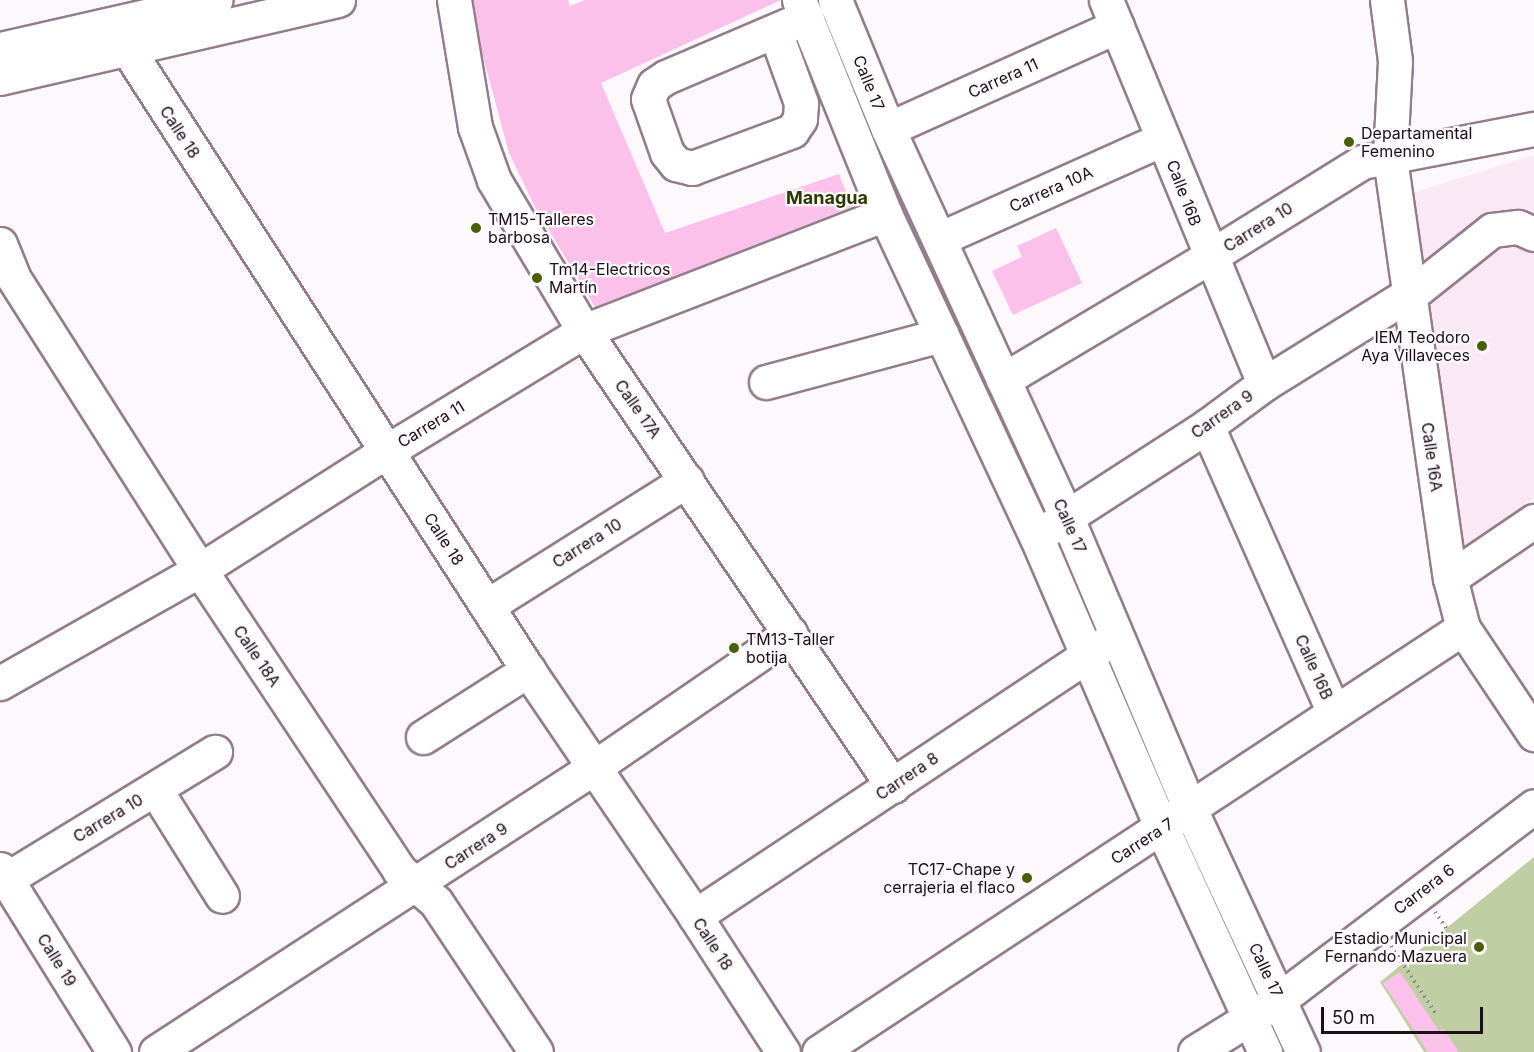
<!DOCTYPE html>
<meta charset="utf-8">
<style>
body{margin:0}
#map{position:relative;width:1534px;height:1052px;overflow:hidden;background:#fdf8fc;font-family:Inter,sans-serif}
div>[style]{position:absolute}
.built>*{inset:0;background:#fbe8f5}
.green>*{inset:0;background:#bfcea3}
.building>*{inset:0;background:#fbc1ea}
.path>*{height:4px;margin-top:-2px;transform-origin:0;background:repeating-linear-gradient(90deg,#8b858a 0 1.5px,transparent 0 6px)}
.roads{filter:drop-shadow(2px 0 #937d8c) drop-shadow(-2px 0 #937d8c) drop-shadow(0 2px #937d8c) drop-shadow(0 -2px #937d8c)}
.minor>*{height:33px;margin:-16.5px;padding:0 16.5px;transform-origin:16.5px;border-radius:16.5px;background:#fff}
.major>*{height:33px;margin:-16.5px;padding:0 16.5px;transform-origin:16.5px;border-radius:16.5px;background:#fff}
.dots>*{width:16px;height:16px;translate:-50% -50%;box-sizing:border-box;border:3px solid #fdf8fc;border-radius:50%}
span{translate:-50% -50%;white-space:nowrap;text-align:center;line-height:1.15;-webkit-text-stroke:4.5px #fdf8fc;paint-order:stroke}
.street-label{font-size:16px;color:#191117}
.poi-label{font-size:16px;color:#191117}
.left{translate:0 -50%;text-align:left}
.right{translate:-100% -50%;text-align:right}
.neighbourhood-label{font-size:18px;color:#2c3a00;font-weight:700}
.scale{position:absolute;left:1321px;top:1007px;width:162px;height:27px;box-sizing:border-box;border:3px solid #191117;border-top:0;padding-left:8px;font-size:18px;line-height:21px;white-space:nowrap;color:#191117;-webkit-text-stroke:4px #fdf8fc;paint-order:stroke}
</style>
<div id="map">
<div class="built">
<i style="clip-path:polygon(1534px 155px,1534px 499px,1457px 551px,1409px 194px)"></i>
</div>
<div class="green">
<i style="clip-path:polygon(1534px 857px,1534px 1052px,1424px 1052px,1380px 982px)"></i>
</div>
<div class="building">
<i style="clip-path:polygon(473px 0,568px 0,570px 6px,585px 0,781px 0,601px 83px,665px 233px,839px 174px,852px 207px,595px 307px,535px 207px,509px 153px,482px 53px)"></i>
<i style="clip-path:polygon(1056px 228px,1082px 283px,1013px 315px,992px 271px,1022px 257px,1017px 246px)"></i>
<i style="clip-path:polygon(1400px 972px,1439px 1031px,1443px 1028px,1459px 1052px,1428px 1052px,1383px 983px)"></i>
</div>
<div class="path">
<i style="left:1435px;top:912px;width:21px;rotate:55deg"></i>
<i style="left:1391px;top:946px;width:82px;rotate:56.5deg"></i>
</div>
<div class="roads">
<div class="minor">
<i style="left:454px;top:0;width:129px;rotate:80.6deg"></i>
<i style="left:475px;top:127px;width:56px;rotate:70.3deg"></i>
<i style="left:494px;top:180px;width:176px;rotate:59.2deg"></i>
<i style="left:584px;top:331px;width:550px;rotate:55.82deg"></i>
<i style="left:799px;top:0;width:231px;rotate:68.1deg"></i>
<i style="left:885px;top:214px;width:356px;rotate:64.9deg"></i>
<i style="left:1036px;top:536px;width:318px;rotate:66.7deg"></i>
<i style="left:1162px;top:828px;width:247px;rotate:65.3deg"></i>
<i style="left:835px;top:0;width:139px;rotate:67.7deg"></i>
<i style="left:888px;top:129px;width:428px;rotate:65.3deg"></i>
<i style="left:1067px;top:518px;width:316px;rotate:67.1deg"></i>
<i style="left:1190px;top:809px;width:268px;rotate:65.1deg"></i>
<i style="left:1106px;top:0;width:415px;rotate:67.6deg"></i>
<i style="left:1387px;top:0;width:62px;rotate:82.5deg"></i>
<i style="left:1395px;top:61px;width:97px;rotate:93deg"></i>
<i style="left:1390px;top:158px;width:424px;rotate:81.9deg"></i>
<i style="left:1450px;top:578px;width:52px;rotate:75.4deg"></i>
<i style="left:1463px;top:628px;width:128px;rotate:56.2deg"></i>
<i style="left:112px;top:25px;width:768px;rotate:57.18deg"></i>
<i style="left:528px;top:670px;width:297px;rotate:55.8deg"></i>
<i style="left:695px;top:916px;width:162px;rotate:57.1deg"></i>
<i style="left:775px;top:31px;width:77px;rotate:70.1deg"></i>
<i style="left:801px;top:103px;width:16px;rotate:94deg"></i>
<i style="left:800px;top:119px;width:14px;rotate:124deg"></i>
<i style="left:792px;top:131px;width:107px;rotate:159.7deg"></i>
<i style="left:692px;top:168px;width:16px;rotate:-166deg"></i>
<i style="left:676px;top:164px;width:14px;rotate:-129deg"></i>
<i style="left:667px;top:153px;width:57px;rotate:-109.4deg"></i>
<i style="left:648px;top:99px;width:15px;rotate:-67deg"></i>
<i style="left:654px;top:85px;width:14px;rotate:-34deg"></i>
<i style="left:666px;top:77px;width:153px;rotate:-23.1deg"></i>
<i style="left:888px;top:129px;width:251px;rotate:-24.2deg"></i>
<i style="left:939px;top:239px;width:245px;rotate:-24.1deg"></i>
<i style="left:0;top:244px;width:35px;rotate:68deg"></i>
<i style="left:13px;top:277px;width:348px;rotate:57.5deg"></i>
<i style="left:200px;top:570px;width:360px;rotate:56.4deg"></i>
<i style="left:399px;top:870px;width:49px;rotate:40.9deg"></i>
<i style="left:436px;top:902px;width:180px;rotate:56.3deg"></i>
<i style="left:1003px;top:380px;width:240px;rotate:-30.8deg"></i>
<i style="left:1209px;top:257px;width:180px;rotate:-31.8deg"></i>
<i style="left:1362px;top:162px;width:175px;rotate:-10.9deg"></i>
<i style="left:766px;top:382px;width:182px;rotate:-15deg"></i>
<i style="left:1207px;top:426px;width:313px;rotate:66.1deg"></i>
<i style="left:1048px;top:529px;width:189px;rotate:-32.9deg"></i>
<i style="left:1207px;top:426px;width:71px;rotate:-36.4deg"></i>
<i style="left:1264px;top:384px;width:182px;rotate:-31.8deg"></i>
<i style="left:1419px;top:288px;width:93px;rotate:-38.5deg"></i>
<i style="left:1492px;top:230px;width:26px;rotate:-7deg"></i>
<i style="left:1518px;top:227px;width:17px;rotate:24deg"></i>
<i style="left:1450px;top:578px;width:102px;rotate:-34.2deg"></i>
<i style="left:487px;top:606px;width:236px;rotate:-32.2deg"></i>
<i style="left:0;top:683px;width:230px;rotate:-29.5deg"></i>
<i style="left:200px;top:570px;width:222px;rotate:-32.5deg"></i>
<i style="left:387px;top:451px;width:231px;rotate:-31.3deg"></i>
<i style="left:584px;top:331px;width:323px;rotate:-21.2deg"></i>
<i style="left:423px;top:737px;width:125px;rotate:-32.5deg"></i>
<i style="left:155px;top:789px;width:126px;rotate:57.9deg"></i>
<i style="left:0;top:869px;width:216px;rotate:58.1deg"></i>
<i style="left:0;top:883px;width:252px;rotate:-31.4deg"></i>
<i style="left:695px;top:916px;width:491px;rotate:-33.6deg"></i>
<i style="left:156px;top:1052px;width:521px;rotate:-33.02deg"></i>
<i style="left:593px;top:768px;width:239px;rotate:-34.4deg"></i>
<i style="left:819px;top:1052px;width:771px;rotate:-33.36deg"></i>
<i style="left:1195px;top:1052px;width:100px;rotate:-31.9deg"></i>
<i style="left:1280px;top:999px;width:319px;rotate:-37.2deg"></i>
</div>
<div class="major">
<i style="left:0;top:49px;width:221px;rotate:-12.8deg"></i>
<i style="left:0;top:78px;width:347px;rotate:-13deg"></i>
</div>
</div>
<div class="dots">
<i style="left:1349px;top:142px;background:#4a5e06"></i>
<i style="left:476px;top:228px;background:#4a5e06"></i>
<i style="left:537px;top:278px;background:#4a5e06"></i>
<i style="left:1482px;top:346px;background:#4a5e06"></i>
<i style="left:734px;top:648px;background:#4a5e06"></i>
<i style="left:1027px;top:878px;background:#4a5e06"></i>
<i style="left:1479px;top:947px;background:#4a5e06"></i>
</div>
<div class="street-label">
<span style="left:1003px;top:78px;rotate:-24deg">Carrera 11</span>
<span style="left:869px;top:83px;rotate:68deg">Calle 17</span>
<span style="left:180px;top:132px;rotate:57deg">Calle 18</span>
<span style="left:1051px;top:189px;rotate:-24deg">Carrera 10A</span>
<span style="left:1184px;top:193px;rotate:69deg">Calle 16B</span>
<span style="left:1258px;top:227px;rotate:-32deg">Carrera 10</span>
<span style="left:638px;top:409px;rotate:55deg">Calle 17A</span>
<span style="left:1222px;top:414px;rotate:-35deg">Carrera 9</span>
<span style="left:431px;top:424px;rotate:-31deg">Carrera 11</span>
<span style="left:1432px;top:457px;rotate:82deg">Calle 16A</span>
<span style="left:1070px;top:526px;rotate:66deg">Calle 17</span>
<span style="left:444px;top:539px;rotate:57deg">Calle 18</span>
<span style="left:587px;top:543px;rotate:-32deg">Carrera 10</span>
<span style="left:257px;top:656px;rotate:56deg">Calle 18A</span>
<span style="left:1314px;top:667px;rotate:66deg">Calle 16B</span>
<span style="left:907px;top:776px;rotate:-34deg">Carrera 8</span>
<span style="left:108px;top:818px;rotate:-31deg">Carrera 10</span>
<span style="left:1142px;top:841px;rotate:-33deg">Carrera 7</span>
<span style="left:476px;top:846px;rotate:-33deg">Carrera 9</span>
<span style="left:1424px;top:889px;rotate:-37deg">Carrera 6</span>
<span style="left:713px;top:944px;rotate:57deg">Calle 18</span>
<span style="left:57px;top:960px;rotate:58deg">Calle 19</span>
<span style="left:1266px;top:970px;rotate:65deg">Calle 17</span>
</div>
<div class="poi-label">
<span class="left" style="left:1361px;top:142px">Departamental<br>Femenino</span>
<span class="left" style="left:488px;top:228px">TM15-Talleres<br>barbosa</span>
<span class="left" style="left:549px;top:278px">Tm14-Electricos<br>Martín</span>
<span class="right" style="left:1470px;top:346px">IEM Teodoro<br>Aya Villaveces</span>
<span class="left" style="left:746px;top:648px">TM13-Taller<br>botija</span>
<span class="right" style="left:1015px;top:878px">TC17-Chape y<br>cerrajeria el flaco</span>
<span class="right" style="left:1467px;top:947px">Estadio Municipal<br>Fernando Mazuera</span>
</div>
<div class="neighbourhood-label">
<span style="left:827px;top:198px">Managua</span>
</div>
<div class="scale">50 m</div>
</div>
